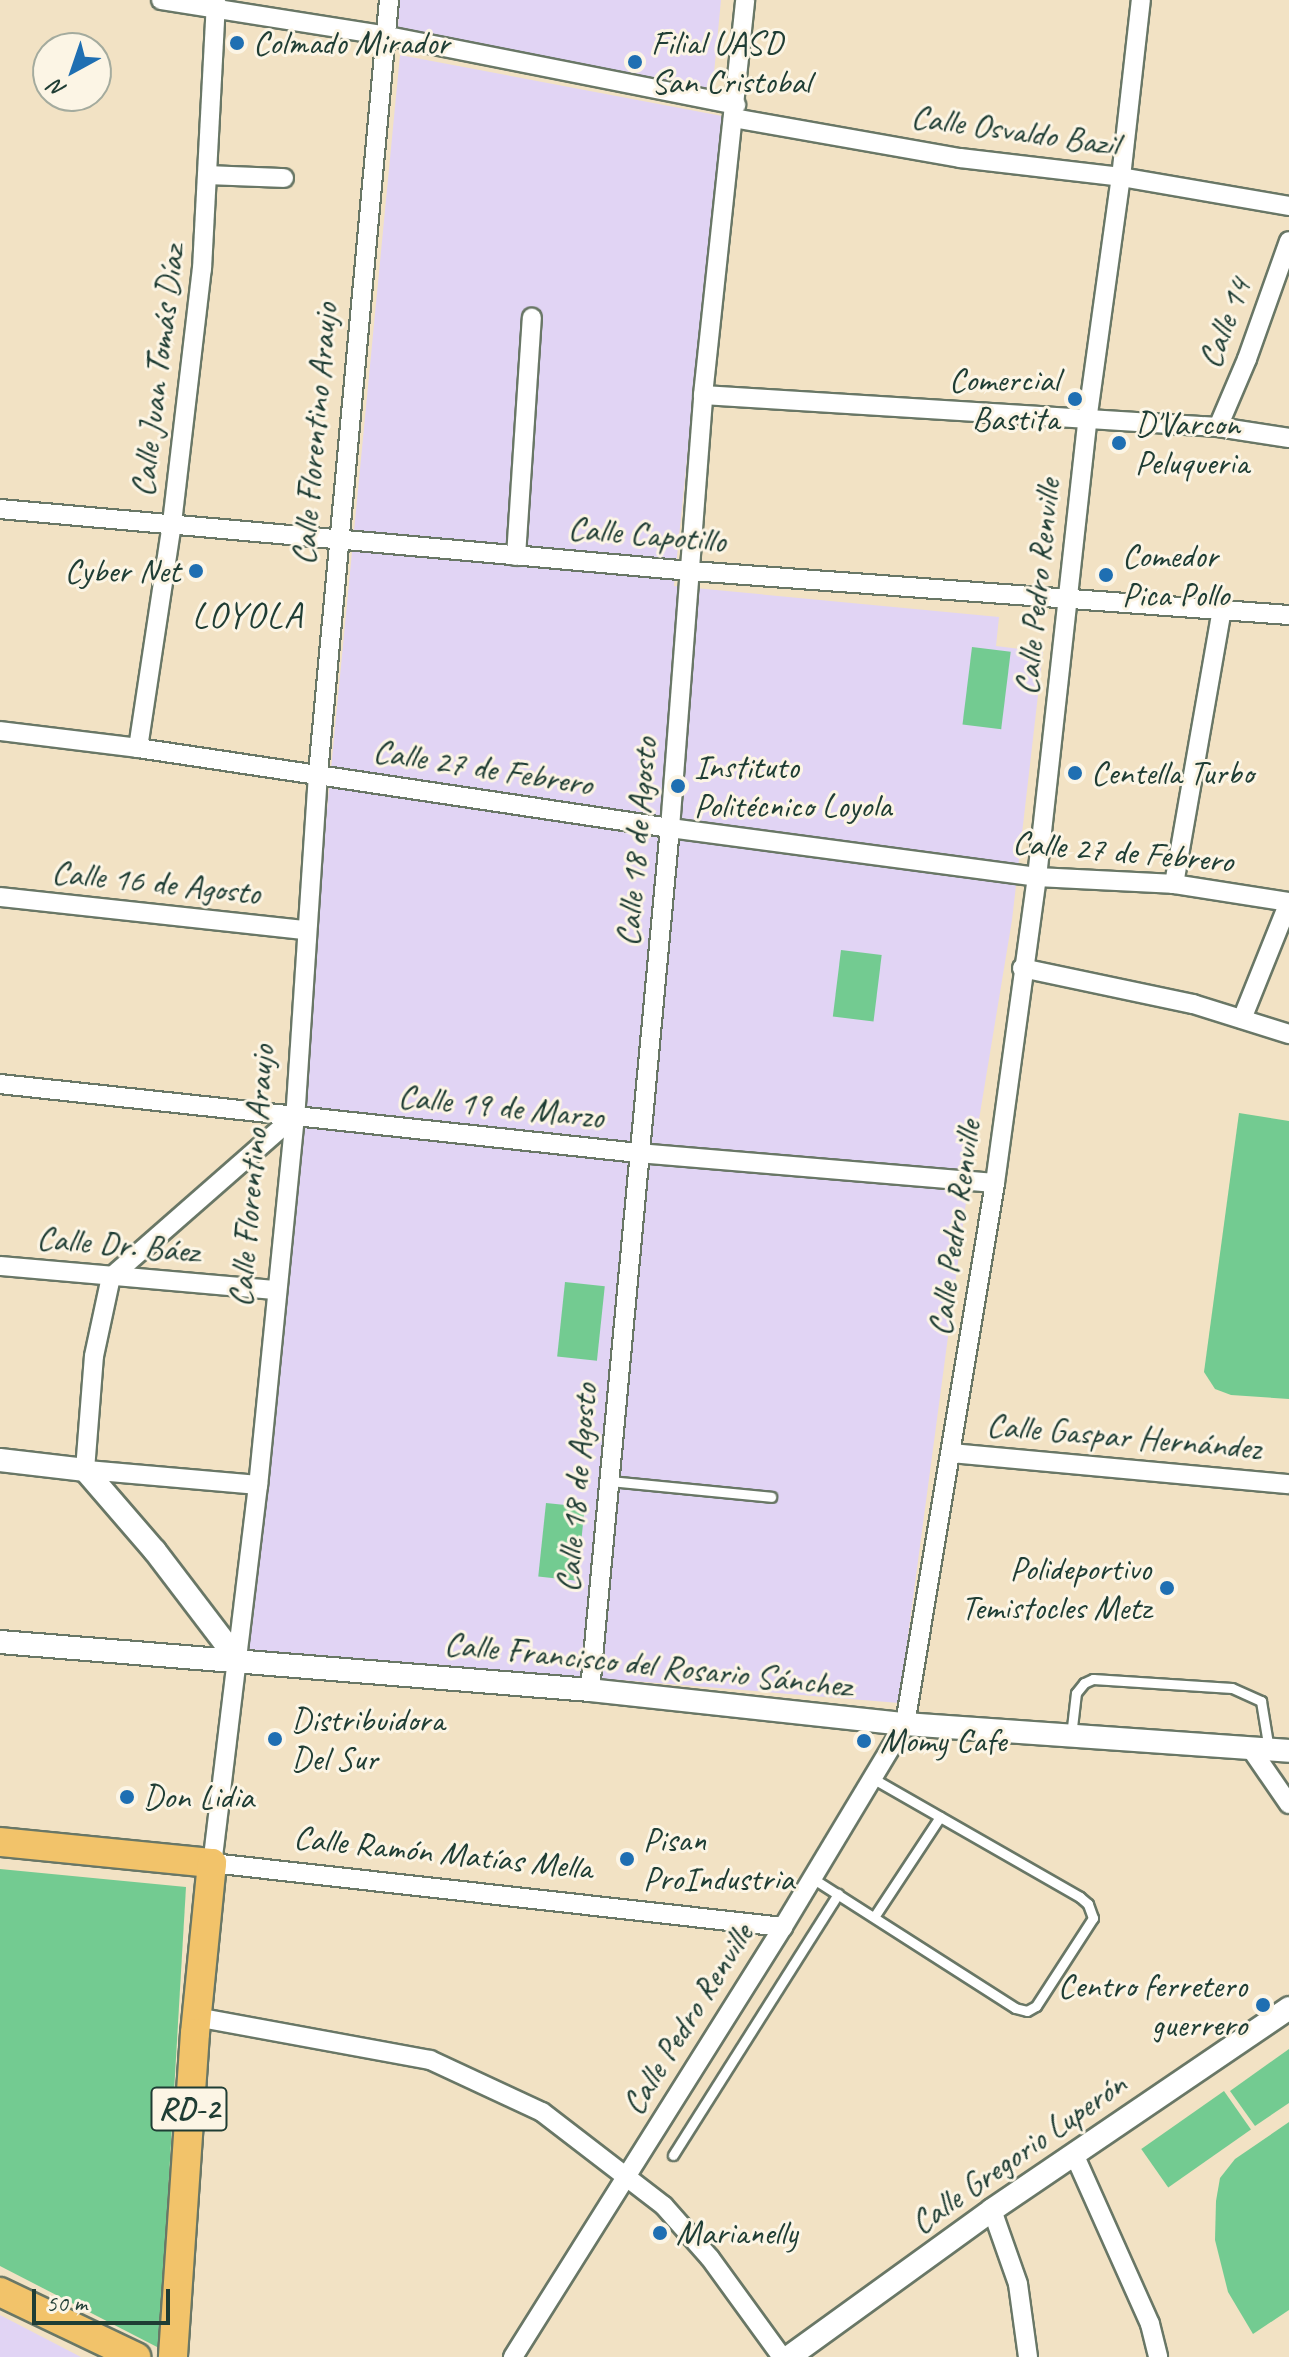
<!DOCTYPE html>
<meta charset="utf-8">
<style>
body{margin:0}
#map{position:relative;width:1289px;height:2357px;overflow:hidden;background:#f2e2c4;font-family:Caveat,sans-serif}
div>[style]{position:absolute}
.built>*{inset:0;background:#e1d4f4}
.green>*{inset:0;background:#73cb91;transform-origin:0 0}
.roads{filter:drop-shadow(2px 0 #697766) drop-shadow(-2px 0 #697766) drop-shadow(0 2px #697766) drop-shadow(0 -2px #697766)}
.service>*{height:9px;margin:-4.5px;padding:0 4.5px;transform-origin:4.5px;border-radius:4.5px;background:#fff}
.minor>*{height:18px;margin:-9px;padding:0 9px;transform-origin:9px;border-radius:9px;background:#fff}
.tertiary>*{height:22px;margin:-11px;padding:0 11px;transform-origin:11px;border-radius:11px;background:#fff}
.primary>*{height:28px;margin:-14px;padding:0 14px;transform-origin:14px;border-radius:14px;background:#f2c36a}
.dots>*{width:22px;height:22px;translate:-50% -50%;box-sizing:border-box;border:4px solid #fcf5e5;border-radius:50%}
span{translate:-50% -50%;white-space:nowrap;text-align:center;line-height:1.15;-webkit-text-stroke:6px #fcf5e5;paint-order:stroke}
.shield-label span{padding:2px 6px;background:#fcf5e5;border:2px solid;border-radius:6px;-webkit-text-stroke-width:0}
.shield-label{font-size:32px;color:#1f3d34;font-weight:700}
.poi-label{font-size:34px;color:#1f3d34}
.left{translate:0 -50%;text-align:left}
.right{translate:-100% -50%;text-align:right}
.street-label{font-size:34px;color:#1f3d34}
.neighbourhood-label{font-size:36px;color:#1f3d34;letter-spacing:2px}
.north{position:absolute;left:32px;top:32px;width:80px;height:80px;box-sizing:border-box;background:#fcf5e5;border:2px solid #a4ab9e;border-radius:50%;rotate:220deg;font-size:22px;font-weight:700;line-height:32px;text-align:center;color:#1f3d34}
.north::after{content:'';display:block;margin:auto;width:28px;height:36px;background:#1f6fb2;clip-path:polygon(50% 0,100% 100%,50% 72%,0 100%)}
.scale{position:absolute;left:32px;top:2289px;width:138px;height:36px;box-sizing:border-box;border:4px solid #1f3d34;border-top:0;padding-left:10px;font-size:24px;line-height:28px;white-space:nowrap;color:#1f3d34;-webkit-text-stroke:6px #fcf5e5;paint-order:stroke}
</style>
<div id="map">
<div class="built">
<i style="clip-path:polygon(399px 0,721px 0,712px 94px,398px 30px)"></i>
<i style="clip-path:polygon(400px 55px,722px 116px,674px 586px,999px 617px,996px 646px,1043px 652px,1012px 920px,969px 1180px,899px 1703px,246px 1649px)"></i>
<i style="clip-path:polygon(0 2315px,81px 2357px,0 2357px)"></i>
</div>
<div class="green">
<i style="left:972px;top:647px;width:39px;height:78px;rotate:7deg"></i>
<i style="left:841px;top:950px;width:41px;height:67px;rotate:7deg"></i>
<i style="clip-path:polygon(1239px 1113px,1289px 1121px,1289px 1399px,1231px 1395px,1215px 1389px,1204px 1372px)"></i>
<i style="left:565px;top:1282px;width:40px;height:75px;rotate:6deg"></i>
<i style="left:546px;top:1503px;width:39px;height:74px;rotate:6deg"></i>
<i style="clip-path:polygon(0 1869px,186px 1887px,159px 2348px,0 2266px)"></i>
<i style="clip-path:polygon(1289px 2049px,1289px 2103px,1255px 2126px,1230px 2091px)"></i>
<i style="left:1224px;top:2091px;width:47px;height:101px;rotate:55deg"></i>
<i style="clip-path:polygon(1289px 2122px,1289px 2310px,1253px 2334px,1228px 2292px,1215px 2240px,1216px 2201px,1220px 2178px,1235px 2159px)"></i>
</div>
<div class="roads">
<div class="service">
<i style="left:609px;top:1481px;width:163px;rotate:5.6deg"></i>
<i style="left:1071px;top:1736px;width:43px;rotate:-83.4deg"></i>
<i style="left:1076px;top:1693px;width:13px;rotate:-51deg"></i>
<i style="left:1084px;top:1683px;width:10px;rotate:-24deg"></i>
<i style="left:1093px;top:1679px;width:139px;rotate:3.7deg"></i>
<i style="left:1232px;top:1688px;width:32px;rotate:24deg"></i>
<i style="left:1261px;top:1701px;width:50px;rotate:80.7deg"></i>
<i style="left:812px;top:1878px;width:241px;rotate:32.6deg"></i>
<i style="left:1015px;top:2008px;width:12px;rotate:14deg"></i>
<i style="left:1027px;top:2011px;width:10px;rotate:-29deg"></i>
<i style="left:1036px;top:2006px;width:105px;rotate:-57.1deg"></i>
<i style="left:1093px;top:1918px;width:15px;rotate:-110deg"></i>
<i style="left:1088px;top:1904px;width:11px;rotate:-139deg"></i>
<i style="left:1080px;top:1897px;width:240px;rotate:-150.2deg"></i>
<i style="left:874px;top:1917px;width:120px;rotate:-56.6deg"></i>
<i style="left:673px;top:2155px;width:309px;rotate:-57.7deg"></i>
</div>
<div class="minor">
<i style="left:161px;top:0;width:230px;rotate:9deg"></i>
<i style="left:388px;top:36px;width:355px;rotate:11.2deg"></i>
<i style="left:389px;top:0;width:777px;rotate:95.24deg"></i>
<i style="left:318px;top:774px;width:343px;rotate:93.8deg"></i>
<i style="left:295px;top:1116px;width:371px;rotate:95.7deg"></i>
<i style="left:258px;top:1485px;width:381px;rotate:96.9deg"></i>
<i style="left:212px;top:1863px;width:575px;rotate:6.4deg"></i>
<i style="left:733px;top:118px;width:230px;rotate:10deg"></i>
<i style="left:960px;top:158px;width:162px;rotate:6.7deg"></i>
<i style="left:1121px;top:177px;width:170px;rotate:9.8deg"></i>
<i style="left:209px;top:175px;width:75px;rotate:2.3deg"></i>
<i style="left:703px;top:395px;width:516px;rotate:3.56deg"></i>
<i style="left:1218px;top:427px;width:72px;rotate:8.8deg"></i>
<i style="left:1218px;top:427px;width:74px;rotate:-66.9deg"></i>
<i style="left:1247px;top:359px;width:125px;rotate:-70.4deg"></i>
<i style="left:0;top:509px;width:694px;rotate:5.13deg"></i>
<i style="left:691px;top:571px;width:600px;rotate:4.21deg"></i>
<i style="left:516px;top:556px;width:239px;rotate:-86.2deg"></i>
<i style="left:0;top:731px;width:139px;rotate:7deg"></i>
<i style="left:138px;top:748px;width:538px;rotate:8.55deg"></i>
<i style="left:670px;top:828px;width:370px;rotate:7.6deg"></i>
<i style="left:1037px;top:877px;width:137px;rotate:2.9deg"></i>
<i style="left:1174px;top:884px;width:116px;rotate:8.9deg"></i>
<i style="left:138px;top:748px;width:228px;rotate:-81.4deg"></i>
<i style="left:172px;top:523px;width:256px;rotate:-83.3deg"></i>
<i style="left:202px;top:269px;width:269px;rotate:-87deg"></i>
<i style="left:1174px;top:884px;width:278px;rotate:-80.1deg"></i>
<i style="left:0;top:897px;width:308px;rotate:6.2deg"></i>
<i style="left:1022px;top:968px;width:175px;rotate:11.9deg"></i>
<i style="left:1193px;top:1004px;width:101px;rotate:17.4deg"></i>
<i style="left:1242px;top:1019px;width:126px;rotate:-68.1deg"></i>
<i style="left:0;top:1084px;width:642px;rotate:6.17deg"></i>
<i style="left:638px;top:1153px;width:358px;rotate:4.8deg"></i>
<i style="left:0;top:1266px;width:278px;rotate:5deg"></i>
<i style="left:952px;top:1453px;width:338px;rotate:5.3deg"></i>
<i style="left:258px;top:1485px;width:174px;rotate:-175deg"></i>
<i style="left:85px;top:1470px;width:114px;rotate:-85.5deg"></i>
<i style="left:94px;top:1356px;width:81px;rotate:-77.9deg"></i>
<i style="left:111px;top:1277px;width:244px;rotate:-41.2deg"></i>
<i style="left:590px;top:1690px;width:866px;rotate:-84.7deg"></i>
<i style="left:670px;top:828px;width:434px;rotate:-85.6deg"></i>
<i style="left:703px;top:395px;width:397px;rotate:-83.9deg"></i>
<i style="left:1251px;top:1749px;width:67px;rotate:55.4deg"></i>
<i style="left:196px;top:2017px;width:238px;rotate:10.4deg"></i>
<i style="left:430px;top:2060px;width:123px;rotate:24.9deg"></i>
<i style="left:542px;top:2112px;width:154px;rotate:37.6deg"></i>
<i style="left:664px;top:2206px;width:69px;rotate:48.5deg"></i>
<i style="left:710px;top:2258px;width:122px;rotate:54deg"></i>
<i style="left:1074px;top:2154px;width:186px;rotate:65.9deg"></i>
<i style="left:1150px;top:2324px;width:34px;rotate:76deg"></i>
<i style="left:992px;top:2210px;width:78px;rotate:70.6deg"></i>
<i style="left:1018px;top:2284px;width:74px;rotate:82.2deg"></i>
<i style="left:513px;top:2357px;width:508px;rotate:-57.88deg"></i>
<i style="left:783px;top:1927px;width:237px;rotate:-59deg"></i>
<i style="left:905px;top:1724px;width:548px;rotate:-80.55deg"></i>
<i style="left:995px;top:1183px;width:309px;rotate:-82.2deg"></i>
<i style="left:1037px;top:877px;width:459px;rotate:-83.7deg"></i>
<i style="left:1087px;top:421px;width:246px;rotate:-82.1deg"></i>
<i style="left:1121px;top:177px;width:178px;rotate:-83.6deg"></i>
</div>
<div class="tertiary">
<i style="left:0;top:1460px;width:86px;rotate:6.7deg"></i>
<i style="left:85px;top:1470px;width:107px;rotate:49.2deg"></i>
<i style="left:155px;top:1551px;width:137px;rotate:52.7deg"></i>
<i style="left:0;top:1642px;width:592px;rotate:4.65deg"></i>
<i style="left:590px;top:1690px;width:317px;rotate:6.2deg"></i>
<i style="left:905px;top:1724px;width:385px;rotate:4deg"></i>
<i style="left:789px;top:2357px;width:251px;rotate:-35.9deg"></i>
<i style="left:992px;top:2210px;width:359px;rotate:-34.2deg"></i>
</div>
<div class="primary">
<i style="left:0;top:1842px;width:213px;rotate:5.7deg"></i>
<i style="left:212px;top:1863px;width:171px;rotate:95.7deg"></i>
<i style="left:195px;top:2033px;width:325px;rotate:93.9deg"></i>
<i style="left:0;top:2292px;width:151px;rotate:25.5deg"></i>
</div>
</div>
<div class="dots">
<i style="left:237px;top:43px;background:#1f6fb2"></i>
<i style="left:635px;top:62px;background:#1f6fb2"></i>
<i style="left:1075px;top:399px;background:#1f6fb2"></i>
<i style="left:1119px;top:443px;background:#1f6fb2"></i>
<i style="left:196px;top:571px;background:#1f6fb2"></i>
<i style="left:1106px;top:575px;background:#1f6fb2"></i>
<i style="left:1075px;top:773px;background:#1f6fb2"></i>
<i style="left:678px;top:786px;background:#1f6fb2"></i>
<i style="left:1167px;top:1588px;background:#1f6fb2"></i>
<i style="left:275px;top:1739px;background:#1f6fb2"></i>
<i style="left:864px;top:1741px;background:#1f6fb2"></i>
<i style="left:127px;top:1797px;background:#1f6fb2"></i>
<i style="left:627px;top:1859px;background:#1f6fb2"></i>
<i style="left:1263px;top:2005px;background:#1f6fb2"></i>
<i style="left:660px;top:2233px;background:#1f6fb2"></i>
</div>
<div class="shield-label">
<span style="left:189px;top:2109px">RD-2</span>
</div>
<div class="poi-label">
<span class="left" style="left:651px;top:62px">Filial UASD<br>San Cristobal</span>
<span class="left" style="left:253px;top:43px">Colmado Mirador</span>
<span class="right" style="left:1059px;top:399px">Comercial<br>Bastita</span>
<span class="left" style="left:1135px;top:443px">D'Varcon<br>Peluqueria</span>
<span class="left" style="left:1122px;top:575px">Comedor<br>Pica Pollo</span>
<span class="right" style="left:180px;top:571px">Cyber Net</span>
<span class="left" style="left:694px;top:786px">Instituto<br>Politécnico Loyola</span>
<span class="left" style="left:1091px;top:773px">Centella Turbo</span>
<span class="right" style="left:1151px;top:1588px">Polideportivo<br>Temistocles Metz</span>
<span class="left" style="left:291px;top:1739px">Distribuidora<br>Del Sur</span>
<span class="left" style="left:880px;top:1741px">Momy Cafe</span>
<span class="left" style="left:143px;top:1797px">Don Lidia</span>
<span class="left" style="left:643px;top:1859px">Pisan<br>ProIndustria</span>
<span class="right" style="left:1247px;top:2005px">Centro ferretero<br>guerrero</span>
<span class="left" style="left:676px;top:2233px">Marianelly</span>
</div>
<div class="street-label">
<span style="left:1015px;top:130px;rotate:8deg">Calle Osvaldo Bazil</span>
<span style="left:1224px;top:323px;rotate:-69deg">Calle 14</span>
<span style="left:157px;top:371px;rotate:-83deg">Calle Juan Tomás Díaz</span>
<span style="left:314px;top:434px;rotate:-85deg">Calle Florentino Araujo</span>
<span style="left:647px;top:534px;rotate:5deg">Calle Capotillo</span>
<span style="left:1037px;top:587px;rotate:-84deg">Calle Pedro Renville</span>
<span style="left:483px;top:767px;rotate:9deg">Calle 27 de Febrero</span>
<span style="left:636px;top:842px;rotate:-85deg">Calle 18 de Agosto</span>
<span style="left:1123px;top:851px;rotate:5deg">Calle 27 de Febrero</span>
<span style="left:156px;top:882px;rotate:6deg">Calle 16 de Agosto</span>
<span style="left:501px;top:1106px;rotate:6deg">Calle 19 de Marzo</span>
<span style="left:251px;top:1176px;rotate:-85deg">Calle Florentino Araujo</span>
<span style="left:954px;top:1228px;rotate:-82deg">Calle Pedro Renville</span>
<span style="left:118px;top:1244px;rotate:5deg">Calle Dr. Báez</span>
<span style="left:1124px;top:1436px;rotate:5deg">Calle Gaspar Hernández</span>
<span style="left:576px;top:1488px;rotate:-85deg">Calle 18 de Agosto</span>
<span style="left:648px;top:1664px;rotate:6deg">Calle Francisco del Rosario Sánchez</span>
<span style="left:443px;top:1852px;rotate:6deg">Calle Ramón Matías Mella</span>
<span style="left:687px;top:2019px;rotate:-58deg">Calle Pedro Renville</span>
<span style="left:1018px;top:2153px;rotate:-35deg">Calle Gregorio Luperón</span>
</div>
<div class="neighbourhood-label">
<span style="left:248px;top:616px">LOYOLA</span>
</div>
<div class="north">N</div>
<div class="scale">50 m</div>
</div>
